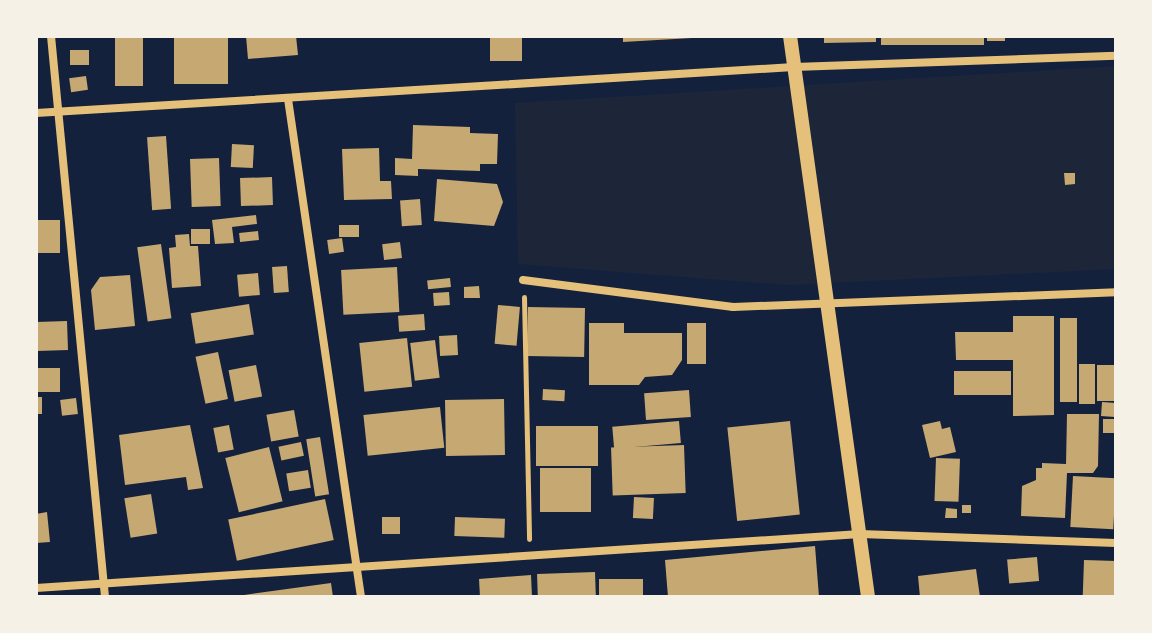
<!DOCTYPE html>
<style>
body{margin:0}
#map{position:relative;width:1152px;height:633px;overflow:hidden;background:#14213d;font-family:Lora,serif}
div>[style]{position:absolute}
.green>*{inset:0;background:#1d2539}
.building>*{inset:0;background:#c6a872;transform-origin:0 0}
.path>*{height:5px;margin:-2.5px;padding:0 2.5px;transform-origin:2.5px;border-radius:2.5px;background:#e5c07b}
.minor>*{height:8px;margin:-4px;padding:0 4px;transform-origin:4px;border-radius:4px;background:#e5c07b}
.tertiary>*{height:14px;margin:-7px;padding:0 7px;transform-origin:7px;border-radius:7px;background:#e5c07b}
span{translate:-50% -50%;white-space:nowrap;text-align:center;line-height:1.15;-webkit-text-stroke:8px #f6f1e7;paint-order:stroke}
.frame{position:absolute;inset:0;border:38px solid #f6f1e7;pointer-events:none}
</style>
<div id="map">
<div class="green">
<i style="clip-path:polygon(1116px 66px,1116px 269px,788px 285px,518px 264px,515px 103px)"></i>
</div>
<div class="building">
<i style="left:115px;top:36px;width:28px;height:50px"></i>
<i style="left:174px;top:36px;width:54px;height:48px"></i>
<i style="clip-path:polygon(246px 36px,296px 36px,298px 55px,248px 59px)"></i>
<i style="left:490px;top:36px;width:32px;height:25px"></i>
<i style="clip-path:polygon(623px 36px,692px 36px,692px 38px,623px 42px)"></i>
<i style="clip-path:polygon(824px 36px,876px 36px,876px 42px,824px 43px)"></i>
<i style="left:881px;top:36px;width:103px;height:9px"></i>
<i style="left:987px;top:36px;width:18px;height:5px"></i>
<i style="left:89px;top:50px;width:15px;height:19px;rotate:90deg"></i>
<i style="left:86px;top:76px;width:14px;height:17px;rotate:82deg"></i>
<i style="clip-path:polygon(413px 125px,470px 127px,470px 133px,498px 134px,497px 164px,480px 164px,480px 171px,418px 169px,418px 176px,395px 175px,395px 158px,412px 159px)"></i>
<i style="left:166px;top:136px;width:73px;height:19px;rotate:86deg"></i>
<i style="left:232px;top:144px;width:22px;height:23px;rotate:3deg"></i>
<i style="clip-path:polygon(379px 148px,380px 181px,391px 181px,392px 199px,344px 200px,342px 149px)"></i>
<i style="left:219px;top:158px;width:48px;height:29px;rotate:88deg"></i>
<i style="clip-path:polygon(1064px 173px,1075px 173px,1075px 184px,1065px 185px)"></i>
<i style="left:272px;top:177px;width:28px;height:32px;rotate:88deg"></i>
<i style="clip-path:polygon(437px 179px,497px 184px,503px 202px,494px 226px,434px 221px)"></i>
<i style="left:420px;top:199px;width:26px;height:20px;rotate:86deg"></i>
<i style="clip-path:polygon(256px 215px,257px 224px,232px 227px,234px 243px,215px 244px,212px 220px)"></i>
<i style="left:36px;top:220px;width:24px;height:33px"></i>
<i style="left:339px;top:225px;width:20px;height:12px"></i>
<i style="left:191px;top:229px;width:19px;height:15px"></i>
<i style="left:258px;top:231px;width:9px;height:19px;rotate:84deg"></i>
<i style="clip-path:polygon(189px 234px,190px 246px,198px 246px,201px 286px,172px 288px,169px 248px,176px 247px,175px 235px)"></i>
<i style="left:342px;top:238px;width:14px;height:15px;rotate:82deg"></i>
<i style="left:400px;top:242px;width:16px;height:18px;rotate:83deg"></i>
<i style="left:161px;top:244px;width:75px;height:24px;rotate:82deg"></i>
<i style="left:287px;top:266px;width:26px;height:15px;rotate:86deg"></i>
<i style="left:397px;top:267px;width:45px;height:56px;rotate:87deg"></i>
<i style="left:258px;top:273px;width:22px;height:21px;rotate:85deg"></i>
<i style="clip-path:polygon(130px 275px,135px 326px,95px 330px,91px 290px,100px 277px)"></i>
<i style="left:450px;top:278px;width:9px;height:23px;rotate:84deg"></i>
<i style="clip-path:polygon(479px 286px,480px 298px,464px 298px,464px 287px)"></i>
<i style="left:449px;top:292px;width:13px;height:16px;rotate:86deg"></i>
<i style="left:249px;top:304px;width:31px;height:59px;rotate:81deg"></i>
<i style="left:498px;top:305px;width:22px;height:39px;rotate:5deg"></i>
<i style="left:528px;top:307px;width:57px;height:49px;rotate:1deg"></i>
<i style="left:424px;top:314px;width:16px;height:26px;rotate:86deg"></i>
<i style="clip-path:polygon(1013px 316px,1054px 316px,1054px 415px,1013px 416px,1013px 360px,956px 360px,955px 332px,1013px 332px)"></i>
<i style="left:1060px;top:318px;width:17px;height:84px"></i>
<i style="left:67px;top:321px;width:29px;height:31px;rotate:88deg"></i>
<i style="clip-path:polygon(589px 323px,624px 323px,624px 333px,682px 333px,682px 360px,672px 375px,645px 377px,639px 385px,589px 385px)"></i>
<i style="left:687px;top:323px;width:19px;height:41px"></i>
<i style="left:457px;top:335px;width:20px;height:18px;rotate:87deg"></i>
<i style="left:407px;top:338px;width:49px;height:48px;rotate:84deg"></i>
<i style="left:435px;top:340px;width:38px;height:25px;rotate:83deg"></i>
<i style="left:218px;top:352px;width:48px;height:23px;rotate:78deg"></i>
<i style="left:1079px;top:364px;width:16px;height:40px"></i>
<i style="left:256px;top:365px;width:32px;height:28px;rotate:79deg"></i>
<i style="left:1097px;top:365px;width:19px;height:36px"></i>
<i style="left:36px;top:368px;width:24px;height:24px"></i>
<i style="left:954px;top:371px;width:57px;height:24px"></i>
<i style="left:543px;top:389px;width:22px;height:11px;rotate:3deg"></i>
<i style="left:689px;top:390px;width:27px;height:45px;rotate:86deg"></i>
<i style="left:36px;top:397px;width:6px;height:17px"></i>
<i style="left:76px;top:398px;width:16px;height:16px;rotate:83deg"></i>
<i style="left:504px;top:399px;width:56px;height:59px;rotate:89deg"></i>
<i style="left:1102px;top:402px;width:14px;height:14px;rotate:4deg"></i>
<i style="left:440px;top:407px;width:41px;height:77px;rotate:84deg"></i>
<i style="left:294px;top:410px;width:27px;height:28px;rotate:80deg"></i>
<i style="clip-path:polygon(1067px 414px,1099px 414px,1098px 466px,1093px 473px,1067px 473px,1065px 518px,1021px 516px,1022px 486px,1036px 480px,1036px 468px,1042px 468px,1042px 463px,1066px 464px)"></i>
<i style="left:1103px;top:419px;width:13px;height:14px"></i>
<i style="left:679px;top:421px;width:22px;height:67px;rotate:85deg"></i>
<i style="left:790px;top:421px;width:94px;height:63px;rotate:84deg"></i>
<i style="clip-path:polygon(940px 421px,942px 429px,950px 427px,956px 452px,930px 458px,922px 425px)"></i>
<i style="clip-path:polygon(190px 425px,203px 488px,188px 490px,186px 477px,125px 485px,119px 435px)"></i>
<i style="left:229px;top:425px;width:25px;height:16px;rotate:79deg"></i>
<i style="left:536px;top:426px;width:62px;height:40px"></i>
<i style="left:320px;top:437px;width:58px;height:14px;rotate:81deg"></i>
<i style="left:301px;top:442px;width:14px;height:23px;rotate:78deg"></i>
<i style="left:684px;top:445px;width:48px;height:73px;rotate:88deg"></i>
<i style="left:269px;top:447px;width:56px;height:45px;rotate:76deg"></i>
<i style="left:936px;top:458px;width:24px;height:43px;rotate:2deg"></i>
<i style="left:540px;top:468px;width:51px;height:44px"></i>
<i style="left:308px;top:470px;width:18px;height:22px;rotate:81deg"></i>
<i style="left:1073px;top:476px;width:43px;height:51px;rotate:3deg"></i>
<i style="left:151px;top:494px;width:40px;height:27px;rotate:81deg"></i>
<i style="left:634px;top:497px;width:20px;height:21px;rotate:3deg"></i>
<i style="left:325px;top:499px;width:42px;height:99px;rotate:78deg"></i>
<i style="left:962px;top:505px;width:9px;height:8px"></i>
<i style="clip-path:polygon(946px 508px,957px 509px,957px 518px,945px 518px)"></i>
<i style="clip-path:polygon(47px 512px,50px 542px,36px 543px,36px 514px)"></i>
<i style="left:382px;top:517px;width:18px;height:17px"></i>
<i style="left:455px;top:517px;width:50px;height:19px;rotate:2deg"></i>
<i style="clip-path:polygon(815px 546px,819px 597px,668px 597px,665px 560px)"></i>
<i style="left:1037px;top:557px;width:24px;height:30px;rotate:85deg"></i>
<i style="left:1084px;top:560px;width:32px;height:37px;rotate:2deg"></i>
<i style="clip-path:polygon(976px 569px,980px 597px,920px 597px,918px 576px)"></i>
<i style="left:595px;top:572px;width:25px;height:58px;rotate:88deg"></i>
<i style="clip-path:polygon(531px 575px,532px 597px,480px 597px,479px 579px)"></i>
<i style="left:599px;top:579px;width:44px;height:18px"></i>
<i style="clip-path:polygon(331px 583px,333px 597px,244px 597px,244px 595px)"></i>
</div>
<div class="path">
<i style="left:524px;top:297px;width:242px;rotate:88.8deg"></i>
</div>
<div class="minor">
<i style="left:51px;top:36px;width:564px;rotate:84.5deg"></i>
<i style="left:288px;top:99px;width:503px;rotate:81.66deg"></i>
<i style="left:36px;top:113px;width:759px;rotate:-3.47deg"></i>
<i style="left:794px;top:67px;width:322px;rotate:-2deg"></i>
<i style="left:523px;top:280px;width:212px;rotate:7.3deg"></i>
<i style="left:733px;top:307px;width:383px;rotate:-2.2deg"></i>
<i style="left:36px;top:588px;width:826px;rotate:-3.75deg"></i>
<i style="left:860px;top:534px;width:256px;rotate:2deg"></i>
</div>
<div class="tertiary">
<i style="left:790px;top:36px;width:566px;rotate:82.08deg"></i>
</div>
<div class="frame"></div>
</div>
